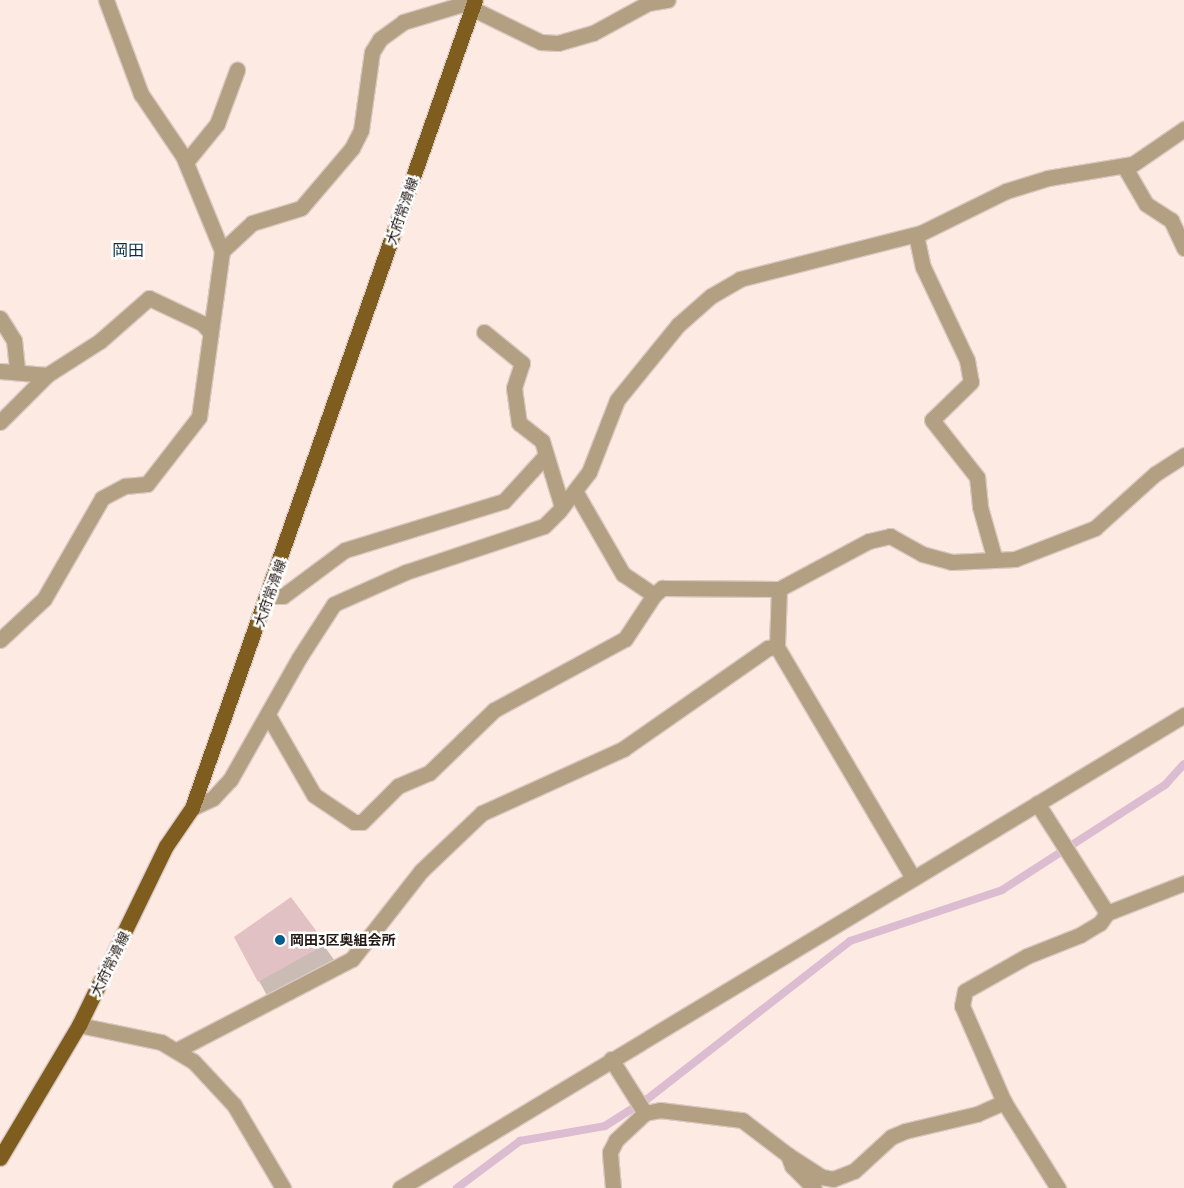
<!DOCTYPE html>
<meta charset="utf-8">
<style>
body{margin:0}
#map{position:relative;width:1184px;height:1188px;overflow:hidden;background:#fdebe3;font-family:Quicksand,"Noto Sans JP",sans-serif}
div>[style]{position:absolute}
.shadow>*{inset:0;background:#0003}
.stream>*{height:8px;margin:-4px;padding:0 4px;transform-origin:4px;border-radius:4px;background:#dcbcd0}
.building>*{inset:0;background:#e1c1c3}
.roads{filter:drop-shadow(1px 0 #dac9c2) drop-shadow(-1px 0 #dac9c2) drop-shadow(0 1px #dac9c2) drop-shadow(0 -1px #dac9c2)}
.minor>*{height:15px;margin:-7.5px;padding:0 7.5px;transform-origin:7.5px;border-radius:7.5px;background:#b3a082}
.major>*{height:15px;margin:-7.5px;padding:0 7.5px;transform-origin:7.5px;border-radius:7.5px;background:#7f5d1f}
.dots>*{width:14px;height:14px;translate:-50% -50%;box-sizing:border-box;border:2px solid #fff;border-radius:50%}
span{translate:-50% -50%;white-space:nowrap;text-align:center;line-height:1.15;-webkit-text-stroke:5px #fff;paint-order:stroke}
.street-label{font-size:14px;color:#231915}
.poi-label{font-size:14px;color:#231915;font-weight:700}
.left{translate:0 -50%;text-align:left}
.quarter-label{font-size:16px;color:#093048}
</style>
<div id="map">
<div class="shadow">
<i style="clip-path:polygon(291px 899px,337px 964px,270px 1001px,235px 937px)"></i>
</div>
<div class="stream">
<i style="left:457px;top:1188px;width:79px;rotate:-36.7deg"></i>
<i style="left:520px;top:1141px;width:86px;rotate:-10deg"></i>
<i style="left:605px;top:1126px;width:49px;rotate:-32.4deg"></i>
<i style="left:646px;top:1100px;width:259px;rotate:-37.9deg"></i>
<i style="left:850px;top:941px;width:160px;rotate:-18.5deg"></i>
<i style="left:1002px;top:890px;width:194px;rotate:-32.8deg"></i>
<i style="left:1165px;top:785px;width:28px;rotate:-48deg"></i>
</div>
<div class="building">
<i style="clip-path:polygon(291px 897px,326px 944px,258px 982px,234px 937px)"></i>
</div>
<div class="roads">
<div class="minor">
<i style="left:186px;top:162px;width:49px;rotate:-50.8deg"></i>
<i style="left:217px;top:124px;width:58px;rotate:-69.7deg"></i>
<i style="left:1124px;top:166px;width:44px;rotate:59.9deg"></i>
<i style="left:1146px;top:204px;width:30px;rotate:33deg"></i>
<i style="left:1171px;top:220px;width:31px;rotate:65deg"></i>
<i style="left:916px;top:235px;width:33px;rotate:78deg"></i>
<i style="left:923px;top:267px;width:103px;rotate:64.7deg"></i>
<i style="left:967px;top:360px;width:22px;rotate:80deg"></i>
<i style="left:971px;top:382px;width:54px;rotate:135.7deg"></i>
<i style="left:932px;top:420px;width:73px;rotate:51.7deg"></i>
<i style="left:977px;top:477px;width:30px;rotate:84deg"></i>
<i style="left:980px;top:507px;width:55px;rotate:74.2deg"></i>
<i style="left:222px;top:251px;width:41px;rotate:-43deg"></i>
<i style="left:252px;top:223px;width:51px;rotate:-17deg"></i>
<i style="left:301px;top:208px;width:79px;rotate:-49.6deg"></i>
<i style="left:352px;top:148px;width:20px;rotate:-63deg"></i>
<i style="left:361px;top:130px;width:79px;rotate:-82deg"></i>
<i style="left:372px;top:52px;width:15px;rotate:-58deg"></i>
<i style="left:380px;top:39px;width:29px;rotate:-36deg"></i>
<i style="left:403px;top:22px;width:63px;rotate:-16.7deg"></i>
<i style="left:463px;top:4px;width:87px;rotate:26deg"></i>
<i style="left:541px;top:42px;width:17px;rotate:3deg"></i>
<i style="left:558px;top:43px;width:36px;rotate:-16deg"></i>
<i style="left:593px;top:33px;width:63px;rotate:-28.6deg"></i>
<i style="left:648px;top:3px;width:20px;rotate:-9deg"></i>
<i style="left:0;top:318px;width:26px;rotate:58deg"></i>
<i style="left:14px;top:340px;width:30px;rotate:84deg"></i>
<i style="left:484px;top:332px;width:49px;rotate:39.2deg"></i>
<i style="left:522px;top:363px;width:26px;rotate:108deg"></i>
<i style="left:514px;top:388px;width:35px;rotate:82deg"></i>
<i style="left:519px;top:423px;width:29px;rotate:38deg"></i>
<i style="left:542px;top:441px;width:69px;rotate:73.1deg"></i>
<i style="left:0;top:371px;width:47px;rotate:4.9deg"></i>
<i style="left:47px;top:375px;width:63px;rotate:-32.7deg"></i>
<i style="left:100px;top:341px;width:65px;rotate:-41.3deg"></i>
<i style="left:149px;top:298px;width:59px;rotate:25.3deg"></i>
<i style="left:202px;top:323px;width:12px;rotate:48deg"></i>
<i style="left:0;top:422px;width:66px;rotate:-45deg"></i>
<i style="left:575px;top:491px;width:96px;rotate:60deg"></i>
<i style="left:623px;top:574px;width:37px;rotate:34deg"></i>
<i style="left:654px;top:595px;width:11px;rotate:-41deg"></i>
<i style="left:662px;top:588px;width:117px;rotate:0.5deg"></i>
<i style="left:779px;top:589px;width:102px;rotate:-28.1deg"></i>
<i style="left:869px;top:541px;width:22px;rotate:-13deg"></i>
<i style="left:890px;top:536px;width:37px;rotate:29deg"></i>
<i style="left:922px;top:554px;width:30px;rotate:15deg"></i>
<i style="left:951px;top:562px;width:64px;rotate:-2.7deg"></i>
<i style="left:1015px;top:559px;width:86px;rotate:-21.2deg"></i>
<i style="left:1095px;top:528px;width:81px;rotate:-42deg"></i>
<i style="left:1155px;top:474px;width:35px;rotate:-33deg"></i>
<i style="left:779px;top:589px;width:58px;rotate:92deg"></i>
<i style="left:777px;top:647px;width:268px;rotate:59.5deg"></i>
<i style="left:269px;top:596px;width:14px"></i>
<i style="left:283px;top:596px;width:77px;rotate:-36.6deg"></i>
<i style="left:345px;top:550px;width:166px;rotate:-17.1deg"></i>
<i style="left:504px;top:501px;width:62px;rotate:-47.6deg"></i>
<i style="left:0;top:640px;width:60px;rotate:-43deg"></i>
<i style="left:44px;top:599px;width:116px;rotate:-60.1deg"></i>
<i style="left:102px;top:498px;width:26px;rotate:-28deg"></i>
<i style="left:125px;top:486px;width:22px;rotate:-5deg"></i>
<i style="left:147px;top:484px;width:85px;rotate:-52.2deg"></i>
<i style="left:199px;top:417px;width:168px;rotate:-82.1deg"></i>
<i style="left:222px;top:251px;width:103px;rotate:-112.3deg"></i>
<i style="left:183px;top:156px;width:75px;rotate:-124.1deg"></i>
<i style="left:141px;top:94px;width:100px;rotate:-110.4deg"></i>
<i style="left:268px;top:715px;width:92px;rotate:60.1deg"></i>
<i style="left:314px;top:795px;width:48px;rotate:34deg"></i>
<i style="left:354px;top:822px;width:8px"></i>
<i style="left:362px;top:822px;width:51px;rotate:-45deg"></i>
<i style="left:398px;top:786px;width:34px;rotate:-23deg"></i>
<i style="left:429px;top:773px;width:91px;rotate:-44.1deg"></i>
<i style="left:494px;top:710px;width:149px;rotate:-28.5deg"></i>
<i style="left:625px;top:639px;width:53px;rotate:-56.6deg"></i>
<i style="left:192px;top:808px;width:23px;rotate:-25deg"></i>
<i style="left:213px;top:798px;width:25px;rotate:-47deg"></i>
<i style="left:230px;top:780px;width:140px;rotate:-60.5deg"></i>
<i style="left:299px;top:658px;width:64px;rotate:-57.1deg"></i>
<i style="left:334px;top:604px;width:79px;rotate:-24deg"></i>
<i style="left:406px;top:572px;width:145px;rotate:-18.4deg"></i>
<i style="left:544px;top:526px;width:21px;rotate:-45deg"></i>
<i style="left:559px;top:511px;width:49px;rotate:-52.4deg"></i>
<i style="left:589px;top:472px;width:77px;rotate:-68.7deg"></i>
<i style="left:617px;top:400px;width:97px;rotate:-50.9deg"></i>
<i style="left:678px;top:325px;width:44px;rotate:-41.3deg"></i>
<i style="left:711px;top:296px;width:34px;rotate:-30deg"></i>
<i style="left:740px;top:279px;width:187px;rotate:-14.3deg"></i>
<i style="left:921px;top:233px;width:95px;rotate:-26.3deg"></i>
<i style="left:1006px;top:191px;width:44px;rotate:-17.2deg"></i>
<i style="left:1048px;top:178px;width:86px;rotate:-9.4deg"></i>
<i style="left:1133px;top:164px;width:62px;rotate:-34.5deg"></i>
<i style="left:1107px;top:913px;width:83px;rotate:-21.3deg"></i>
<i style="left:79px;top:1025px;width:84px;rotate:11.7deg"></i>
<i style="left:161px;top:1042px;width:37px;rotate:31deg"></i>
<i style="left:193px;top:1061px;width:60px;rotate:47deg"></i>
<i style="left:234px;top:1105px;width:96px;rotate:59.4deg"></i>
<i style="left:177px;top:1050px;width:197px;rotate:-27.5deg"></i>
<i style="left:352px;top:959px;width:112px;rotate:-51.9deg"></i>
<i style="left:421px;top:871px;width:84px;rotate:-43.6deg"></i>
<i style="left:482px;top:813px;width:155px;rotate:-24.4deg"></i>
<i style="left:623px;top:749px;width:177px;rotate:-34.9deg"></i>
<i style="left:768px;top:648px;width:9px;rotate:-6deg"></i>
<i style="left:611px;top:1059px;width:64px;rotate:57.8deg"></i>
<i style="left:645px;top:1113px;width:15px;rotate:-11deg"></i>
<i style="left:660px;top:1110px;width:83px;rotate:7deg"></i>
<i style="left:742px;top:1120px;width:58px;rotate:37.3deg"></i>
<i style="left:788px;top:1155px;width:12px;rotate:70deg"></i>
<i style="left:792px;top:1166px;width:31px;rotate:45deg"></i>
<i style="left:1004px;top:1102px;width:102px;rotate:57.9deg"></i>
<i style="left:788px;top:1155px;width:40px;rotate:32.9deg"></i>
<i style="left:822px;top:1177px;width:11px;rotate:10deg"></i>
<i style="left:833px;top:1179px;width:22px;rotate:-21deg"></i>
<i style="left:854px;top:1171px;width:50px;rotate:-42.6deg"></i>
<i style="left:891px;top:1137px;width:15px;rotate:-23deg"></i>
<i style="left:905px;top:1131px;width:74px;rotate:-13.3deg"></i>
<i style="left:977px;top:1114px;width:30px;rotate:-24deg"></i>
<i style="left:1004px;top:1102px;width:105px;rotate:-113.6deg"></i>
<i style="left:962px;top:1006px;width:15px;rotate:-79deg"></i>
<i style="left:965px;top:991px;width:71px;rotate:-29.4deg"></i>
<i style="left:1027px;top:956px;width:57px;rotate:-21.6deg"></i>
<i style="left:1080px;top:935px;width:23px;rotate:-31deg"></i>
<i style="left:1100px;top:923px;width:12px;rotate:-55deg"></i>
<i style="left:1107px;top:913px;width:130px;rotate:-122.5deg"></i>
<i style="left:400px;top:1188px;width:916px;rotate:-31.1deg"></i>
<i style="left:613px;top:1188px;width:36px;rotate:-95deg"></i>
<i style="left:610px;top:1152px;width:13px;rotate:-63deg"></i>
<i style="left:616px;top:1140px;width:40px;rotate:-43deg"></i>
</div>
<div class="major">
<i style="left:0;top:1158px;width:155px;rotate:-59.3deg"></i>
<i style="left:79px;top:1025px;width:199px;rotate:-64.1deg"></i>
<i style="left:166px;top:846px;width:46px;rotate:-55.6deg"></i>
<i style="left:192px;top:808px;width:856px;rotate:-70.7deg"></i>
</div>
</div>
<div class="dots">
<i style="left:280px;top:940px;background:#005e8e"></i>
</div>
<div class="street-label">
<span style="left:402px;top:211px;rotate:-71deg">大府常滑線</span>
<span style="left:270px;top:593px;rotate:-71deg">大府常滑線</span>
<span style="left:110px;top:964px;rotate:-64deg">大府常滑線</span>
</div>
<div class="poi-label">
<span class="left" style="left:290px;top:940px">岡田3区奥組会所</span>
</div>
<div class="quarter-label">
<span style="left:128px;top:250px">岡田</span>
</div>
</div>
